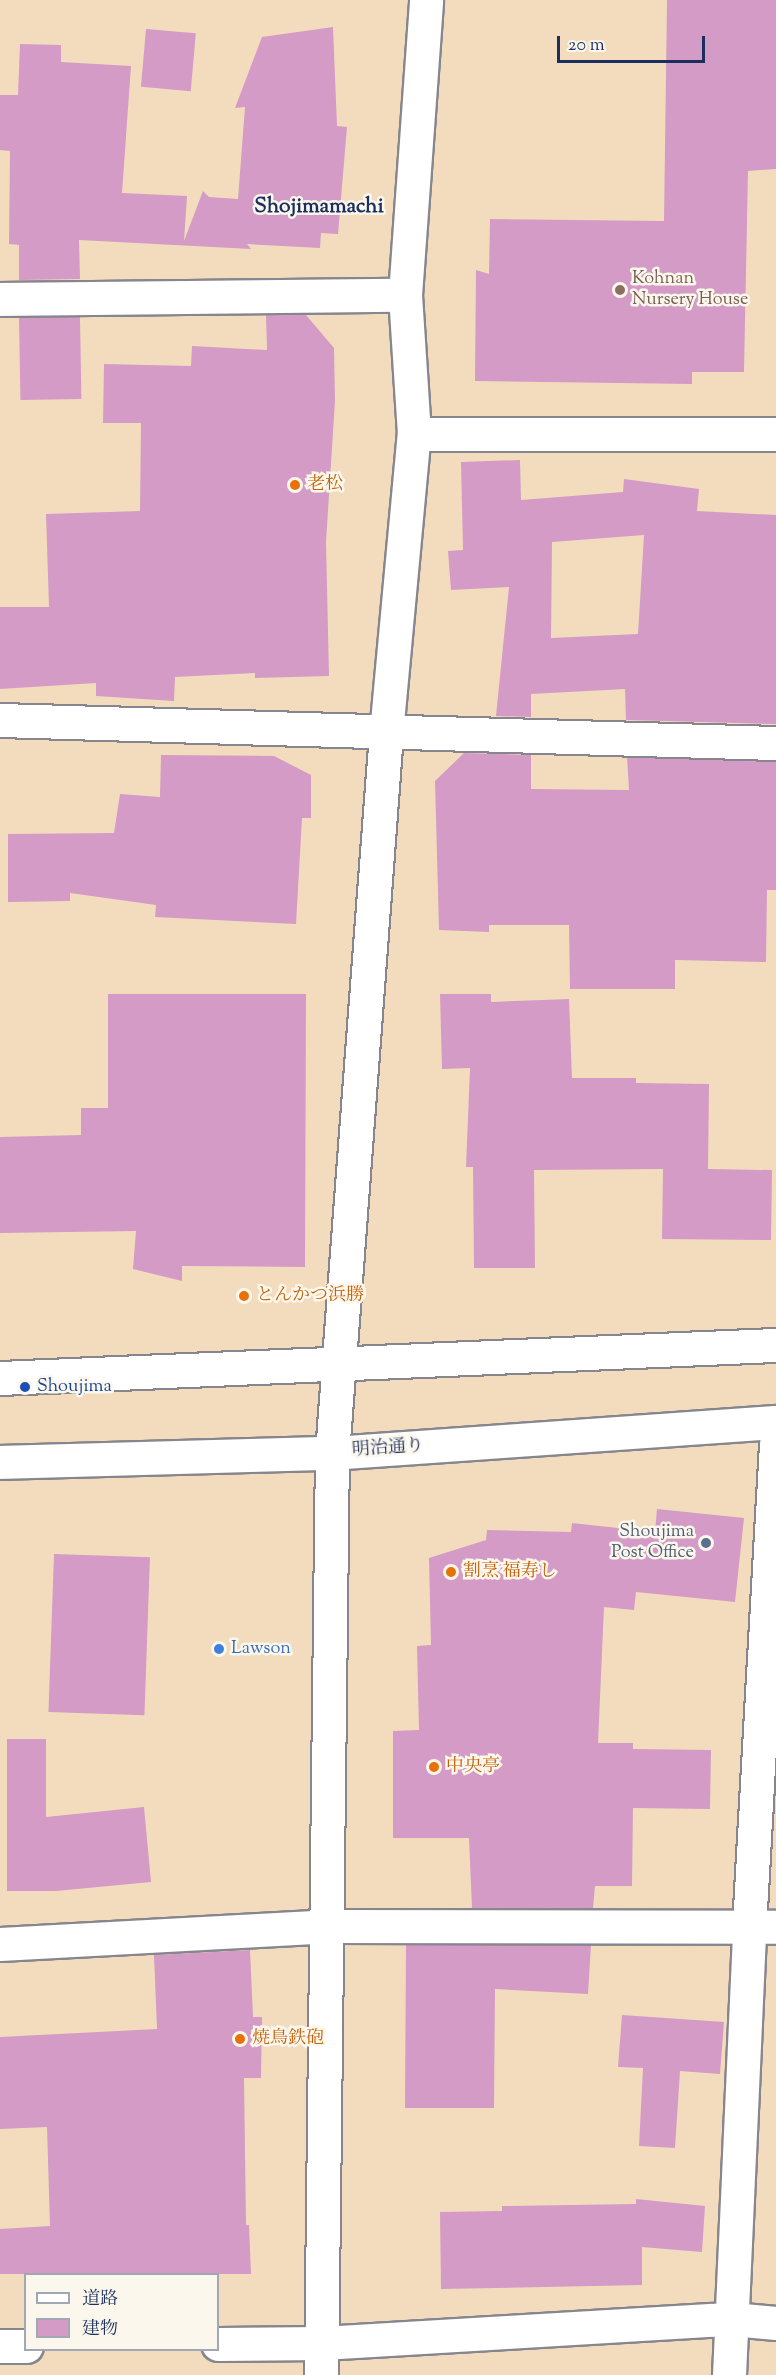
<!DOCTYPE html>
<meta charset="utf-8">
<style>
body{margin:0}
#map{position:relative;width:776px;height:2375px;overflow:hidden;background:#f3dcbe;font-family:"Sorts Mill Goudy","Noto Serif JP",serif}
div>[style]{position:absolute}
.building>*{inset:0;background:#d39bc5;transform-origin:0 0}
.roads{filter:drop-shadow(2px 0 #87868e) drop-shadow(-2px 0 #87868e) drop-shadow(0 2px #87868e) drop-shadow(0 -2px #87868e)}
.minor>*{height:33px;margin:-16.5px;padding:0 16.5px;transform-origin:16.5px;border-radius:16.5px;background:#fff}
.tertiary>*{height:33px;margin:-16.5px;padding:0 16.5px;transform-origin:16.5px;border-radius:16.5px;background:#fff}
.secondary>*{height:33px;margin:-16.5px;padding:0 16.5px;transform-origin:16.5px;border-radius:16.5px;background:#fff}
.dots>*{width:16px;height:16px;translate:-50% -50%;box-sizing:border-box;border:3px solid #fbf7ec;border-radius:50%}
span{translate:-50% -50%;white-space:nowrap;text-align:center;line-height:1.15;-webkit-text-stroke:5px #fbf7ec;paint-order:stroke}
.education-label{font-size:18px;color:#785e54}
.left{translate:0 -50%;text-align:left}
.food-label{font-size:18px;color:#c56008}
.transit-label{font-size:18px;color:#164399}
.street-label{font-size:18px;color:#1b2f5e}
.service-label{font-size:18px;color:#4e5e75}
.right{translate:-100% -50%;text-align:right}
.shop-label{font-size:18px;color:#366cbe}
.quarter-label{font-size:21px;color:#1b2f5e;font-weight:700}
.legend{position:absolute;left:24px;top:2273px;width:195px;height:78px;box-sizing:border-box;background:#fbf7ec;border:2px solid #a1a7b3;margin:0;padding:8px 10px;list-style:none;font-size:18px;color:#1b2f5e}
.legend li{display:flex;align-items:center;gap:12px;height:30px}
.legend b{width:30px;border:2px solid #a1a7b3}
.scale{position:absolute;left:557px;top:36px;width:148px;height:27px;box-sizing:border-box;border:3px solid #1b2f5e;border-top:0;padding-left:8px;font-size:18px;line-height:21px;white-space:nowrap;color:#1b2f5e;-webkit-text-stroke:4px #fbf7ec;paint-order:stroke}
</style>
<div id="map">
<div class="building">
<i style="clip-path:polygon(667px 0,776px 0,776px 169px,748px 171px,744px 372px,692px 372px,692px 384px,475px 381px,476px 270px,489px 274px,490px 219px,664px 221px)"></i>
<i style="clip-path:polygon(333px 27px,337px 126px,347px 127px,338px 234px,321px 233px,320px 248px,247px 244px,251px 249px,79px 240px,80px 279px,19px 280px,19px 245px,9px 244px,10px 151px,0 150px,0 95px,18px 95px,20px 44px,61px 45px,61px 62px,131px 66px,122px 193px,187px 196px,184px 241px,203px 191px,209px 197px,238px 199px,245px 107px,235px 108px,262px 37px)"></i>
<i style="left:146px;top:29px;width:50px;height:58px;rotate:5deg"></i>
<i style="clip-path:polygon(266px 315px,306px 315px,334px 348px,335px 401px,326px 542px,329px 676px,255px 678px,255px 673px,175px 677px,174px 701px,96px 696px,96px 683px,0 689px,0 607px,49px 607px,46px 514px,140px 511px,141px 423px,103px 423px,104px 364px,191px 366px,192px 346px,267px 350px)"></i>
<i style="left:80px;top:317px;width:82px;height:61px;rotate:89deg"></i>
<i style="clip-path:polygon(evenodd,520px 460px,521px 500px,623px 492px,624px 479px,699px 489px,697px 511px,776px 515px,776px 724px,626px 720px,625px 689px,531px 694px,531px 717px,496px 716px,509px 587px,451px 590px,448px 551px,463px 550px,461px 462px,520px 460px,644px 535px,638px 634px,551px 638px,552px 542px,644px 535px)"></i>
<i style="clip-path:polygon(464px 753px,531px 755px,531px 789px,629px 790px,627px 757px,776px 762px,776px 890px,767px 890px,766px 962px,675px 960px,675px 989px,570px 989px,569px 925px,489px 925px,489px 932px,439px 930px,435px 781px)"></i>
<i style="clip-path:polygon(161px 755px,274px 756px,311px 775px,311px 818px,302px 818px,296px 924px,155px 917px,156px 905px,70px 893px,70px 901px,8px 902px,8px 834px,114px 833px,120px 794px,160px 797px)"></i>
<i style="clip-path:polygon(108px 994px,306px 994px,305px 1267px,182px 1266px,182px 1281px,133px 1269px,136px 1231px,0 1233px,0 1137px,81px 1135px,81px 1108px,108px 1108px)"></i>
<i style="clip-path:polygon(440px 994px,491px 994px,491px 1002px,569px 999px,572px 1078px,636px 1078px,636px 1083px,709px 1084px,708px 1169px,772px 1170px,771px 1240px,662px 1239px,663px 1169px,534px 1170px,535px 1268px,474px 1268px,473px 1167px,466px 1167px,470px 1068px,442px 1069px)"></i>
<i style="clip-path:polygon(657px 1509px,744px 1518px,735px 1602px,636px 1592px,634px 1610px,604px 1607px,598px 1743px,633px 1743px,633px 1749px,711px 1750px,710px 1809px,633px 1808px,632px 1886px,595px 1886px,593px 1908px,472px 1908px,469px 1838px,393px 1838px,393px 1731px,419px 1730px,417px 1646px,431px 1645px,429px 1558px,486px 1540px,487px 1530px,571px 1532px,572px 1523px,655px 1532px)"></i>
<i style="left:54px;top:1554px;width:96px;height:158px;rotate:2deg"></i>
<i style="clip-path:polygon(7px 1739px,46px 1739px,46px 1817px,144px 1807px,151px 1882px,56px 1891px,7px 1891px)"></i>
<i style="clip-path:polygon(406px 1945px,591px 1945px,588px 1994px,495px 1989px,494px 2108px,405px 2108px)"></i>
<i style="clip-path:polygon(250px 1950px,253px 2017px,262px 2017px,261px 2078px,244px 2078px,246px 2225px,249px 2225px,251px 2274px,0 2274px,0 2229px,50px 2226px,47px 2127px,0 2129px,0 2037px,157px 2029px,154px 1955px)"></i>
<i style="clip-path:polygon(622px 2015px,724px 2022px,720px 2074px,680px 2071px,675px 2148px,639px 2146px,643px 2068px,618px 2067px)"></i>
<i style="clip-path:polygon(636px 2199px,705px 2206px,702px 2252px,642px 2247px,642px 2285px,441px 2289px,440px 2212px,502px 2211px,502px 2206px,636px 2204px)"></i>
</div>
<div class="roads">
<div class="minor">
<i style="left:0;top:299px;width:405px;rotate:-0.6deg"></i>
<i style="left:414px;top:434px;width:362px"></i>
<i style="left:0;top:720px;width:776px;rotate:1.7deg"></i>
<i style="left:0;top:1944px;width:328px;rotate:-3.1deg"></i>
<i style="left:328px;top:1926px;width:448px;rotate:0.1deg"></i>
<i style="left:218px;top:2344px;width:104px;rotate:-0.6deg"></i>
<i style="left:322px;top:2343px;width:411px;rotate:-3.4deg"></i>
<i style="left:732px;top:2319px;width:44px;rotate:5.2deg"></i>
<i style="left:0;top:2346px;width:26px"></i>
<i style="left:729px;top:2375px;width:448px;rotate:-87.4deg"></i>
<i style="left:749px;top:1927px;width:483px;rotate:-86.8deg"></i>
</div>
<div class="tertiary">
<i style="left:321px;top:2375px;width:922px;rotate:-89.32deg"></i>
<i style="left:332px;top:1453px;width:722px;rotate:-85.71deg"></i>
<i style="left:386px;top:733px;width:300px;rotate:-84.7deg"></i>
<i style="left:414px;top:434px;width:139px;rotate:-93.7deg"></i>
<i style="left:405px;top:295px;width:296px;rotate:-85.9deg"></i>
</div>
<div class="secondary">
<i style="left:0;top:1378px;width:777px;rotate:-2.44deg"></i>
<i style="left:0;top:1462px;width:332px;rotate:-1.6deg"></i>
<i style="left:332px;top:1453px;width:445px;rotate:-4deg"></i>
</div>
</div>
<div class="dots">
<i style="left:620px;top:290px;background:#8d6e63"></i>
<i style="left:295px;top:485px;background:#e8710a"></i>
<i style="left:244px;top:1296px;background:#e8710a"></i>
<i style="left:25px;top:1387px;background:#1a4fb4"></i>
<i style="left:706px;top:1543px;background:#5c6f8a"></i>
<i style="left:451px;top:1572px;background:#e8710a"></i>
<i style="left:219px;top:1649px;background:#3f7fe0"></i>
<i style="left:434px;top:1767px;background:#e8710a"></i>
<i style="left:240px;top:2039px;background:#e8710a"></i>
</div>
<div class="education-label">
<span class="left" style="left:632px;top:290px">Kohnan<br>Nursery House</span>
</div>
<div class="food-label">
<span class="left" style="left:307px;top:485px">老松</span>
<span class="left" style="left:256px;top:1296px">とんかつ浜勝</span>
<span class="left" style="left:463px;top:1572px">割烹 福寿し</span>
<span class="left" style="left:446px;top:1767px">中央亭</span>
<span class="left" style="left:252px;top:2039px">焼鳥鉄砲</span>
</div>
<div class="transit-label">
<span class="left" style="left:37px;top:1387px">Shoujima</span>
</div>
<div class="street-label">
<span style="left:388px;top:1449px;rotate:-4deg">明治通り</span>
</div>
<div class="service-label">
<span class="right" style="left:694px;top:1543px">Shoujima<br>Post Office</span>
</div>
<div class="shop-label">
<span class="left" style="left:231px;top:1649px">Lawson</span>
</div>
<div class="quarter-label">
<span style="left:319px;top:207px">Shojimamachi</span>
</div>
<ul class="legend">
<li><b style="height:8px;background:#fff"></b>道路</li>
<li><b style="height:16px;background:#d39bc5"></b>建物</li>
</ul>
<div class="scale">20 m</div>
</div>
